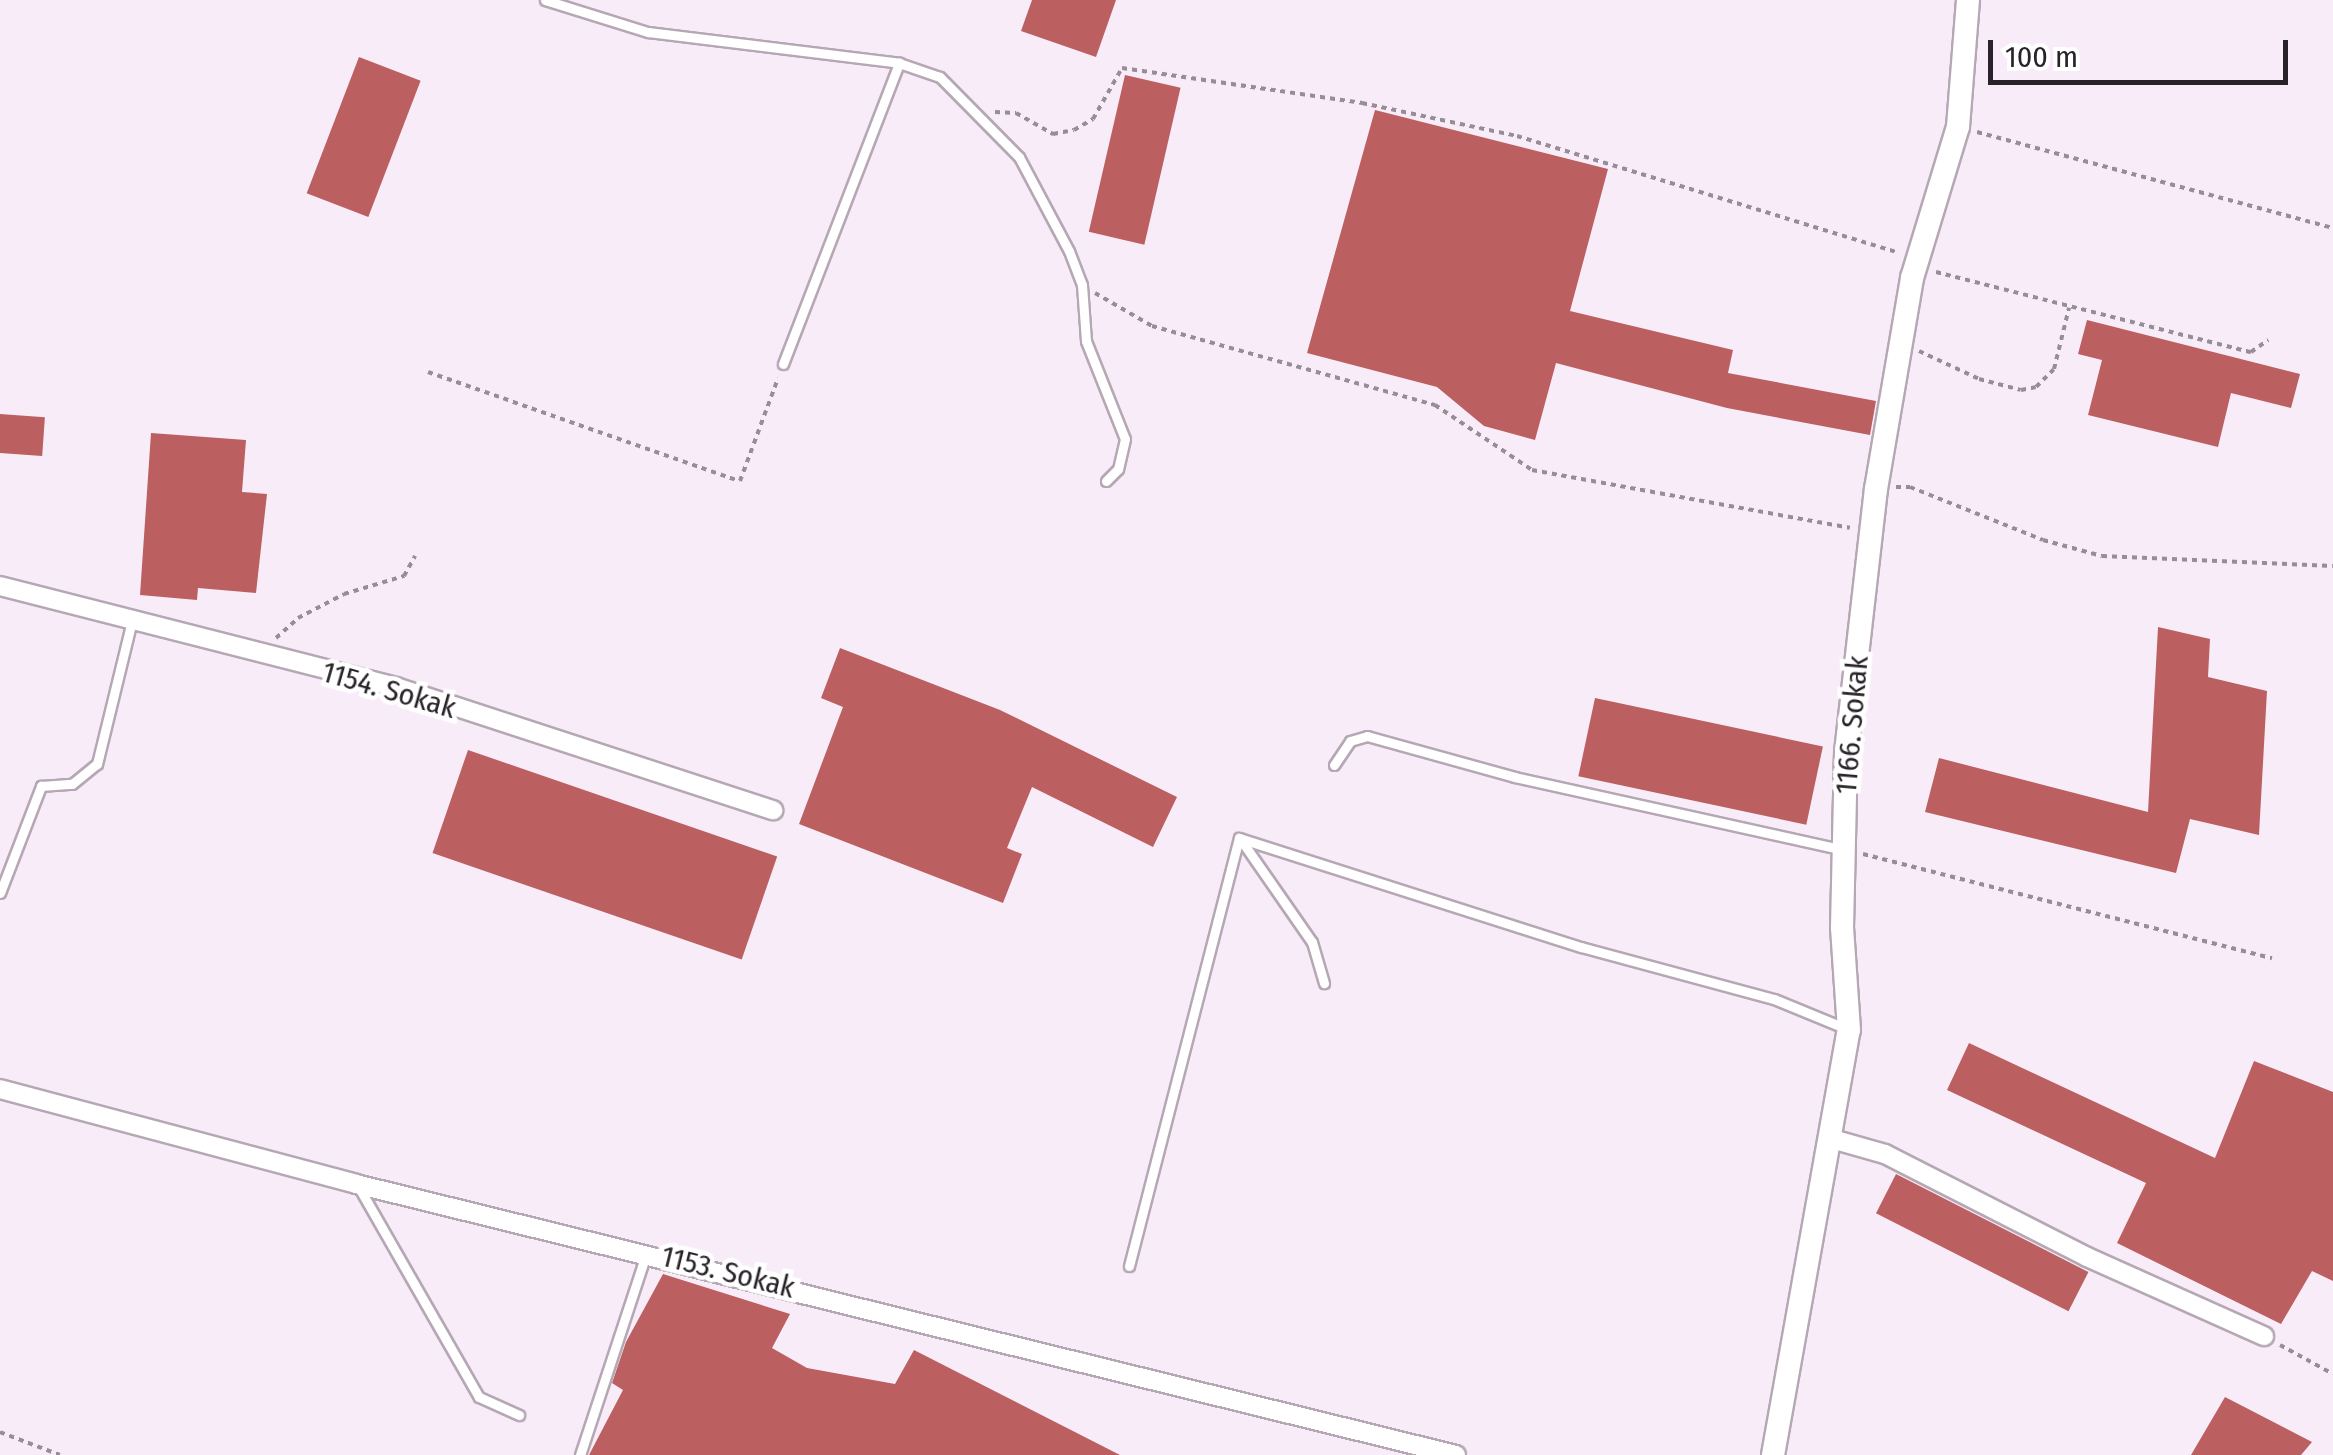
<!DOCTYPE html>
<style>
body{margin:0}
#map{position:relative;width:2333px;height:1455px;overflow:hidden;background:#f9ecf9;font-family:"Fira Sans Condensed",sans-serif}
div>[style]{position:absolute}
.building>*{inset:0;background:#bb5f61;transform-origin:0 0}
.path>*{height:4px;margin-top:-2px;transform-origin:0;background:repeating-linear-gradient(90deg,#968d96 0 5px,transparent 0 10px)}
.roads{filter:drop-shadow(2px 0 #b5a8b4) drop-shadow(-2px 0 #b5a8b4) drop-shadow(0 2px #b5a8b4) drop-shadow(0 -2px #b5a8b4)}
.service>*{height:9px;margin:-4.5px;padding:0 4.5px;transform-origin:4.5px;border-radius:4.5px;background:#fff}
.minor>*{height:18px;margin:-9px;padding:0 9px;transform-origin:9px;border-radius:9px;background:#fff}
.tertiary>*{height:22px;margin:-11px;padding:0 11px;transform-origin:11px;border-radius:11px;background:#fff}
span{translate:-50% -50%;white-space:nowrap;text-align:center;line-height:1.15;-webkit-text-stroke:9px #fff;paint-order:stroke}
.street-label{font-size:30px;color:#282328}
.scale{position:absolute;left:1988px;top:40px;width:300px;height:45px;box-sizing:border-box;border:5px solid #282328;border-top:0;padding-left:12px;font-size:30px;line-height:35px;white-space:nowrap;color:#282328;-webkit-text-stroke:8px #fff;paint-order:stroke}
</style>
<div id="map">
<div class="building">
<i style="clip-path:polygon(1032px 0,1116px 0,1096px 57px,1021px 31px)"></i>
<i style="left:359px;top:57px;width:66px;height:146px;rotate:21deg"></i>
<i style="left:1125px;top:75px;width:57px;height:161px;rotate:13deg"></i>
<i style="clip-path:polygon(1375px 110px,1608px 169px,1570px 311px,1733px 350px,1728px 373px,1876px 401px,1870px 435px,1727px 408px,1556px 363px,1535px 440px,1484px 426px,1437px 387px,1307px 353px)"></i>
<i style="clip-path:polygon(2087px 320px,2300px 374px,2291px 408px,2231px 393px,2218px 447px,2088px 415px,2102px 360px,2078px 354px)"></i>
<i style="left:0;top:414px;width:45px;height:39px;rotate:4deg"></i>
<i style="clip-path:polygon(151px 433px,246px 440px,242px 492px,267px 494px,256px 593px,198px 588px,197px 600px,140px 595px)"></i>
<i style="clip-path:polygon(2158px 627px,2210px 639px,2208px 677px,2267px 691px,2259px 835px,2190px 819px,2176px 873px,1925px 812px,1939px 758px,2148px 812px)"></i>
<i style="clip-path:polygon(840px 648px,1000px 710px,1177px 797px,1153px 847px,1032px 787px,1007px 848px,1022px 854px,1003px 903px,799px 824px,843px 707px,821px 698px)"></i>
<i style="left:1595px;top:698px;width:233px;height:80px;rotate:12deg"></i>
<i style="left:468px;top:750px;width:327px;height:109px;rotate:19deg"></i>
<i style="clip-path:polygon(1969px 1043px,2215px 1158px,2254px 1061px,2333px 1092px,2333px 1281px,2312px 1271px,2281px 1324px,2117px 1243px,2146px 1183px,1947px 1090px)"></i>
<i style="left:1896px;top:1174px;width:216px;height:44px;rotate:27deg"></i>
<i style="clip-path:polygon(663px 1274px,790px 1314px,772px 1348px,807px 1368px,895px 1384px,914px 1350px,1120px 1455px,589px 1455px,623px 1390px,612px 1383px,626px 1342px)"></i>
<i style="clip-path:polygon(2225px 1397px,2312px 1442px,2301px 1455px,2191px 1455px)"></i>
</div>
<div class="path">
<i style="left:995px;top:112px;width:21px;rotate:3deg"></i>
<i style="left:1016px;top:113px;width:43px;rotate:29.6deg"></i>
<i style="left:1053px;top:134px;width:21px;rotate:-11deg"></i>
<i style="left:1074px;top:130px;width:22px;rotate:-30deg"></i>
<i style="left:1093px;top:119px;width:59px;rotate:-60.4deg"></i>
<i style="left:1122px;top:68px;width:243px;rotate:8.3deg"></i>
<i style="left:1362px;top:103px;width:158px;rotate:12deg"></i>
<i style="left:1517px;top:136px;width:397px;rotate:17deg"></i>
<i style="left:1977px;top:132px;width:369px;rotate:15.1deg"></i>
<i style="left:1936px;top:272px;width:325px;rotate:14.3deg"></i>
<i style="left:2251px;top:352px;width:21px;rotate:-35deg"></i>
<i style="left:1095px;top:293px;width:66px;rotate:30.1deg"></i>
<i style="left:1152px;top:326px;width:294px;rotate:15.6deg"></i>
<i style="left:1435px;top:405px;width:117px;rotate:33.8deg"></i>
<i style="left:1532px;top:470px;width:323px;rotate:10.3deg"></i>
<i style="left:1919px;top:351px;width:66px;rotate:25deg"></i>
<i style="left:1979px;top:379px;width:43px;rotate:14.7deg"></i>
<i style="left:2021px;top:390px;width:15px;rotate:-11deg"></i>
<i style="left:2036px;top:387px;width:25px;rotate:-45deg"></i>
<i style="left:2054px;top:369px;width:63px;rotate:-76.2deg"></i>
<i style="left:428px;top:372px;width:330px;rotate:19.3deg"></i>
<i style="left:740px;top:481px;width:110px;rotate:-69.7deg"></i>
<i style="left:1896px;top:487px;width:14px"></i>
<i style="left:1910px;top:487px;width:143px;rotate:21.7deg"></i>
<i style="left:2043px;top:540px;width:61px;rotate:15.2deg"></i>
<i style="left:2102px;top:556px;width:231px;rotate:2.5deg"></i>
<i style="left:276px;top:638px;width:30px;rotate:-42deg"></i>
<i style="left:298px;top:618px;width:52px;rotate:-27.6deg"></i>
<i style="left:344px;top:594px;width:63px;rotate:-16.7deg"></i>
<i style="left:404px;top:576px;width:23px;rotate:-61deg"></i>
<i style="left:1863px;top:854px;width:422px;rotate:14.3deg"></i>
<i style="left:2280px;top:1345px;width:60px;rotate:28.7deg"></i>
<i style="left:0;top:1432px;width:64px;rotate:21deg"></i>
</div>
<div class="roads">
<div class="service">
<i style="left:545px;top:0;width:108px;rotate:17.3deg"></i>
<i style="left:648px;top:32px;width:253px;rotate:7deg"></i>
<i style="left:899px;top:63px;width:43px;rotate:18.9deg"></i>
<i style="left:940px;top:77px;width:112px;rotate:45.4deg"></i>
<i style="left:1019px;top:157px;width:106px;rotate:62deg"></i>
<i style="left:1069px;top:251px;width:36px;rotate:69deg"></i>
<i style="left:1082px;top:285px;width:56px;rotate:85.9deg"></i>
<i style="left:1086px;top:341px;width:105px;rotate:68.3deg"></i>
<i style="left:1125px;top:439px;width:31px;rotate:103deg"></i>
<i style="left:1118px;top:469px;width:17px;rotate:135deg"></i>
<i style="left:783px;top:364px;width:323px;rotate:-68.9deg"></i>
<i style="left:1334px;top:765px;width:29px;rotate:-56deg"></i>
<i style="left:1350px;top:741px;width:18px;rotate:-16deg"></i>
<i style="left:1367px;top:736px;width:154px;rotate:15.5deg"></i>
<i style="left:1515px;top:777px;width:334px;rotate:12.5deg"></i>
<i style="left:1241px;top:840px;width:124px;rotate:55.2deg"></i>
<i style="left:1312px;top:942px;width:43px;rotate:73.7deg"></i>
<i style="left:0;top:893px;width:115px;rotate:-69deg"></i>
<i style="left:41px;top:786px;width:31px;rotate:-4deg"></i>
<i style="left:72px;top:784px;width:32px;rotate:-39deg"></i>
<i style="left:97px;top:764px;width:144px;rotate:-76.3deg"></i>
<i style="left:358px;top:1186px;width:243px;rotate:60.2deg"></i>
<i style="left:479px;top:1397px;width:44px;rotate:24.2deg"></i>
<i style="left:1129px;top:1266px;width:442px;rotate:-75.6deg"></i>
<i style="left:1239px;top:838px;width:359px;rotate:17.7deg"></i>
<i style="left:1581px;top:947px;width:200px;rotate:15.1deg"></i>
<i style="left:1774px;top:999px;width:79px;rotate:22.3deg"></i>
<i style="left:580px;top:1455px;width:212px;rotate:-71.8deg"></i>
</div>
<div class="minor">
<i style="left:0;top:586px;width:409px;rotate:14.3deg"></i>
<i style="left:396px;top:687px;width:397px;rotate:18.1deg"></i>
<i style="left:0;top:1089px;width:368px;rotate:14.9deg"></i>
<i style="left:356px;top:1184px;width:1133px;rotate:13.84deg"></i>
<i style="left:1832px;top:1139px;width:55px;rotate:15.8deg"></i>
<i style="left:1885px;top:1154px;width:227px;rotate:27deg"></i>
<i style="left:2087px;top:1257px;width:194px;rotate:24.1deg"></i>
</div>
<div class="tertiary">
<i style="left:1773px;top:1455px;width:432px;rotate:-79.9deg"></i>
<i style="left:1849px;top:1030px;width:102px;rotate:-93.9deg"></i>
<i style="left:1842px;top:928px;width:176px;rotate:-88.7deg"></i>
<i style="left:1846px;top:752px;width:265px;rotate:-83.5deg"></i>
<i style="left:1876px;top:489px;width:214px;rotate:-80.3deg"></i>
<i style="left:1912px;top:278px;width:158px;rotate:-73.1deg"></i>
<i style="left:1958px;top:127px;width:127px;rotate:-85.5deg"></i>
</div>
</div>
<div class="street-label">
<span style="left:389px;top:690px;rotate:16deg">1154. Sokak</span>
<span style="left:1852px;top:725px;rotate:-85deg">1166. Sokak</span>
<span style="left:728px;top:1272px;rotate:14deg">1153. Sokak</span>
</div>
<div class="scale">100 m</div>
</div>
